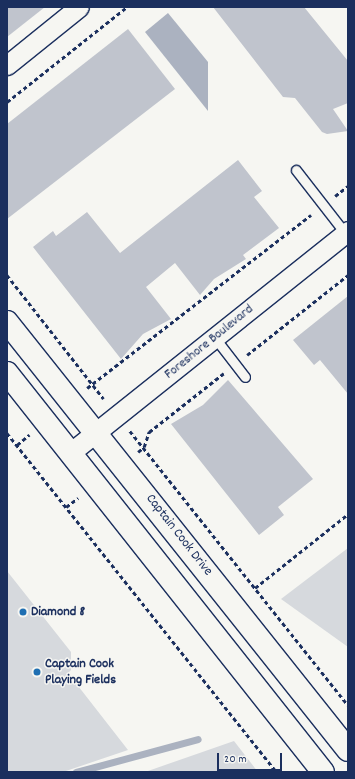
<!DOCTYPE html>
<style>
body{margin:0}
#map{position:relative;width:355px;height:779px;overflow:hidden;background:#f6f6f2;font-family:Dekko,sans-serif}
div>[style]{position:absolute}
.green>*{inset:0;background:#d6d9dd}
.water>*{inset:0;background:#abb2c0}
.stream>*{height:7px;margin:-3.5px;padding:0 3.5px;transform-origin:3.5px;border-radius:3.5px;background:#abb2c0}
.building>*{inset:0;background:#c0c4cd}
.path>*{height:2.5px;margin-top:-1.25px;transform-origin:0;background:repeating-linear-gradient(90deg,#1b2f5e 0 4px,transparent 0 7px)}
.roads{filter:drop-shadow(1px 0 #1b2f5e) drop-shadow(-1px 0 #1b2f5e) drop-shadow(0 1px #1b2f5e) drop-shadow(0 -1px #1b2f5e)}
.service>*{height:9px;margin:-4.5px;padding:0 4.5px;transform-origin:4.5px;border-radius:4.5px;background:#f6f6f2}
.minor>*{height:19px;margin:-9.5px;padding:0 9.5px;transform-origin:9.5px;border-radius:9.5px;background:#f6f6f2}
.secondary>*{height:22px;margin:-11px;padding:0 11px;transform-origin:11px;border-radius:11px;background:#f6f6f2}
.dots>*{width:11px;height:11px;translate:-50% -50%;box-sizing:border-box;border:2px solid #f6f6f2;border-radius:50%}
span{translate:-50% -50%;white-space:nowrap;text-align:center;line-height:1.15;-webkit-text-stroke:3px #f6f6f2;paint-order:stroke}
.street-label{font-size:14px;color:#1b2f5e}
.poi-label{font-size:14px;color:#1b2f5e;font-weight:700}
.left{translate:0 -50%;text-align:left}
.frame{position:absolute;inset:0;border:8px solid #1b2f5e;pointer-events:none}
.scale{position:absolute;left:217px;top:753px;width:65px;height:18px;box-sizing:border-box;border:2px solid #1b2f5e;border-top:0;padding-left:5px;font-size:12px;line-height:14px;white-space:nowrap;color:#1b2f5e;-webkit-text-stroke:3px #f6f6f2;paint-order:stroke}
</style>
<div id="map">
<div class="green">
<i style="clip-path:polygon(348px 548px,348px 647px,281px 599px)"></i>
<i style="clip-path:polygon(7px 571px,71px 652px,71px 670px,68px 673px,128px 750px,63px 772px,7px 772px)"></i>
<i style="clip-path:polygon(234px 741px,258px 772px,145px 772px)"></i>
</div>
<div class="water">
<i style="clip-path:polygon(168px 13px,208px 62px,208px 111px,145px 32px)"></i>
</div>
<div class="stream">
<i style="left:76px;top:772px;width:126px;rotate:-15.1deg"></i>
</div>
<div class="building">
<i style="clip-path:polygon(7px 7px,45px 7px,7px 37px)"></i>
<i style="clip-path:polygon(213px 7px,304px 7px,348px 61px,348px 103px,333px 109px,348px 131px,327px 134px,322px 132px,295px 98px,283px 97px)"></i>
<i style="clip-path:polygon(128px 29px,175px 89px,7px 219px,7px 124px)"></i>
<i style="clip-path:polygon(238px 160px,262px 191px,254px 197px,279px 228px,243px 255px,246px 259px,214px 279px,200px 295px,175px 263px,146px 287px,171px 319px,143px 334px,121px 359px,33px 247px,53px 231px,56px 236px,87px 212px,120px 253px)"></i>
<i style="clip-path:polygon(348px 296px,348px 394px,320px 360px,314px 365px,293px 340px)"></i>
<i style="clip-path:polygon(228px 380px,313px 479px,278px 507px,284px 515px,259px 535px,171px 424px,203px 405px)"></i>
</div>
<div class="path">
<i style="left:7px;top:102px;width:153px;rotate:-38.4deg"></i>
<i style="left:335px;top:196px;width:16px;rotate:-38deg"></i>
<i style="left:7px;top:275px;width:157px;rotate:52deg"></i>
<i style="left:247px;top:355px;width:129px;rotate:-38.4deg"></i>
<i style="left:87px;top:388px;width:283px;rotate:-37.7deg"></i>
<i style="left:130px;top:431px;width:350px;rotate:51.5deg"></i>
<i style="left:7px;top:433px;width:433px;rotate:51.5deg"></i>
<i style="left:17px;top:445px;width:16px;rotate:-40deg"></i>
<i style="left:138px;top:452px;width:8px;rotate:-40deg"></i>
<i style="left:144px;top:447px;width:16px;rotate:-72deg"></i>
<i style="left:149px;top:432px;width:95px;rotate:-38.2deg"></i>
<i style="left:66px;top:507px;width:15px;rotate:-37deg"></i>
<i style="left:255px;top:588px;width:119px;rotate:-38.5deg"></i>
</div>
<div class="roads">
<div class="service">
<i style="left:296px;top:170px;width:80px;rotate:52.1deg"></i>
<i style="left:215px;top:338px;width:49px;rotate:52.4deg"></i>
</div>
<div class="minor">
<i style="left:7px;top:65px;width:92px;rotate:-38.9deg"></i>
<i style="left:70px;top:453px;width:356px;rotate:-38.6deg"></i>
</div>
<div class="secondary">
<i style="left:7px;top:322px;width:547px;rotate:51.45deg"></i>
<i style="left:7px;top:373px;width:509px;rotate:51.62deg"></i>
</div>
</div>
<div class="dots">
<i style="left:23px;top:612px;background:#1f6fb2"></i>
<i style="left:37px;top:672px;background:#1f6fb2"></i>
</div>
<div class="street-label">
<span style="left:209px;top:342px;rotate:-39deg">Foreshore Boulevard</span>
<span style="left:179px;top:535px;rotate:52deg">Captain Cook Drive</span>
</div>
<div class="poi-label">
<span class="left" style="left:31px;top:612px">Diamond 8</span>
<span class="left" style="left:45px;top:672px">Captain Cook<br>Playing Fields</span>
</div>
<div class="frame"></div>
<div class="scale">20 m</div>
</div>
